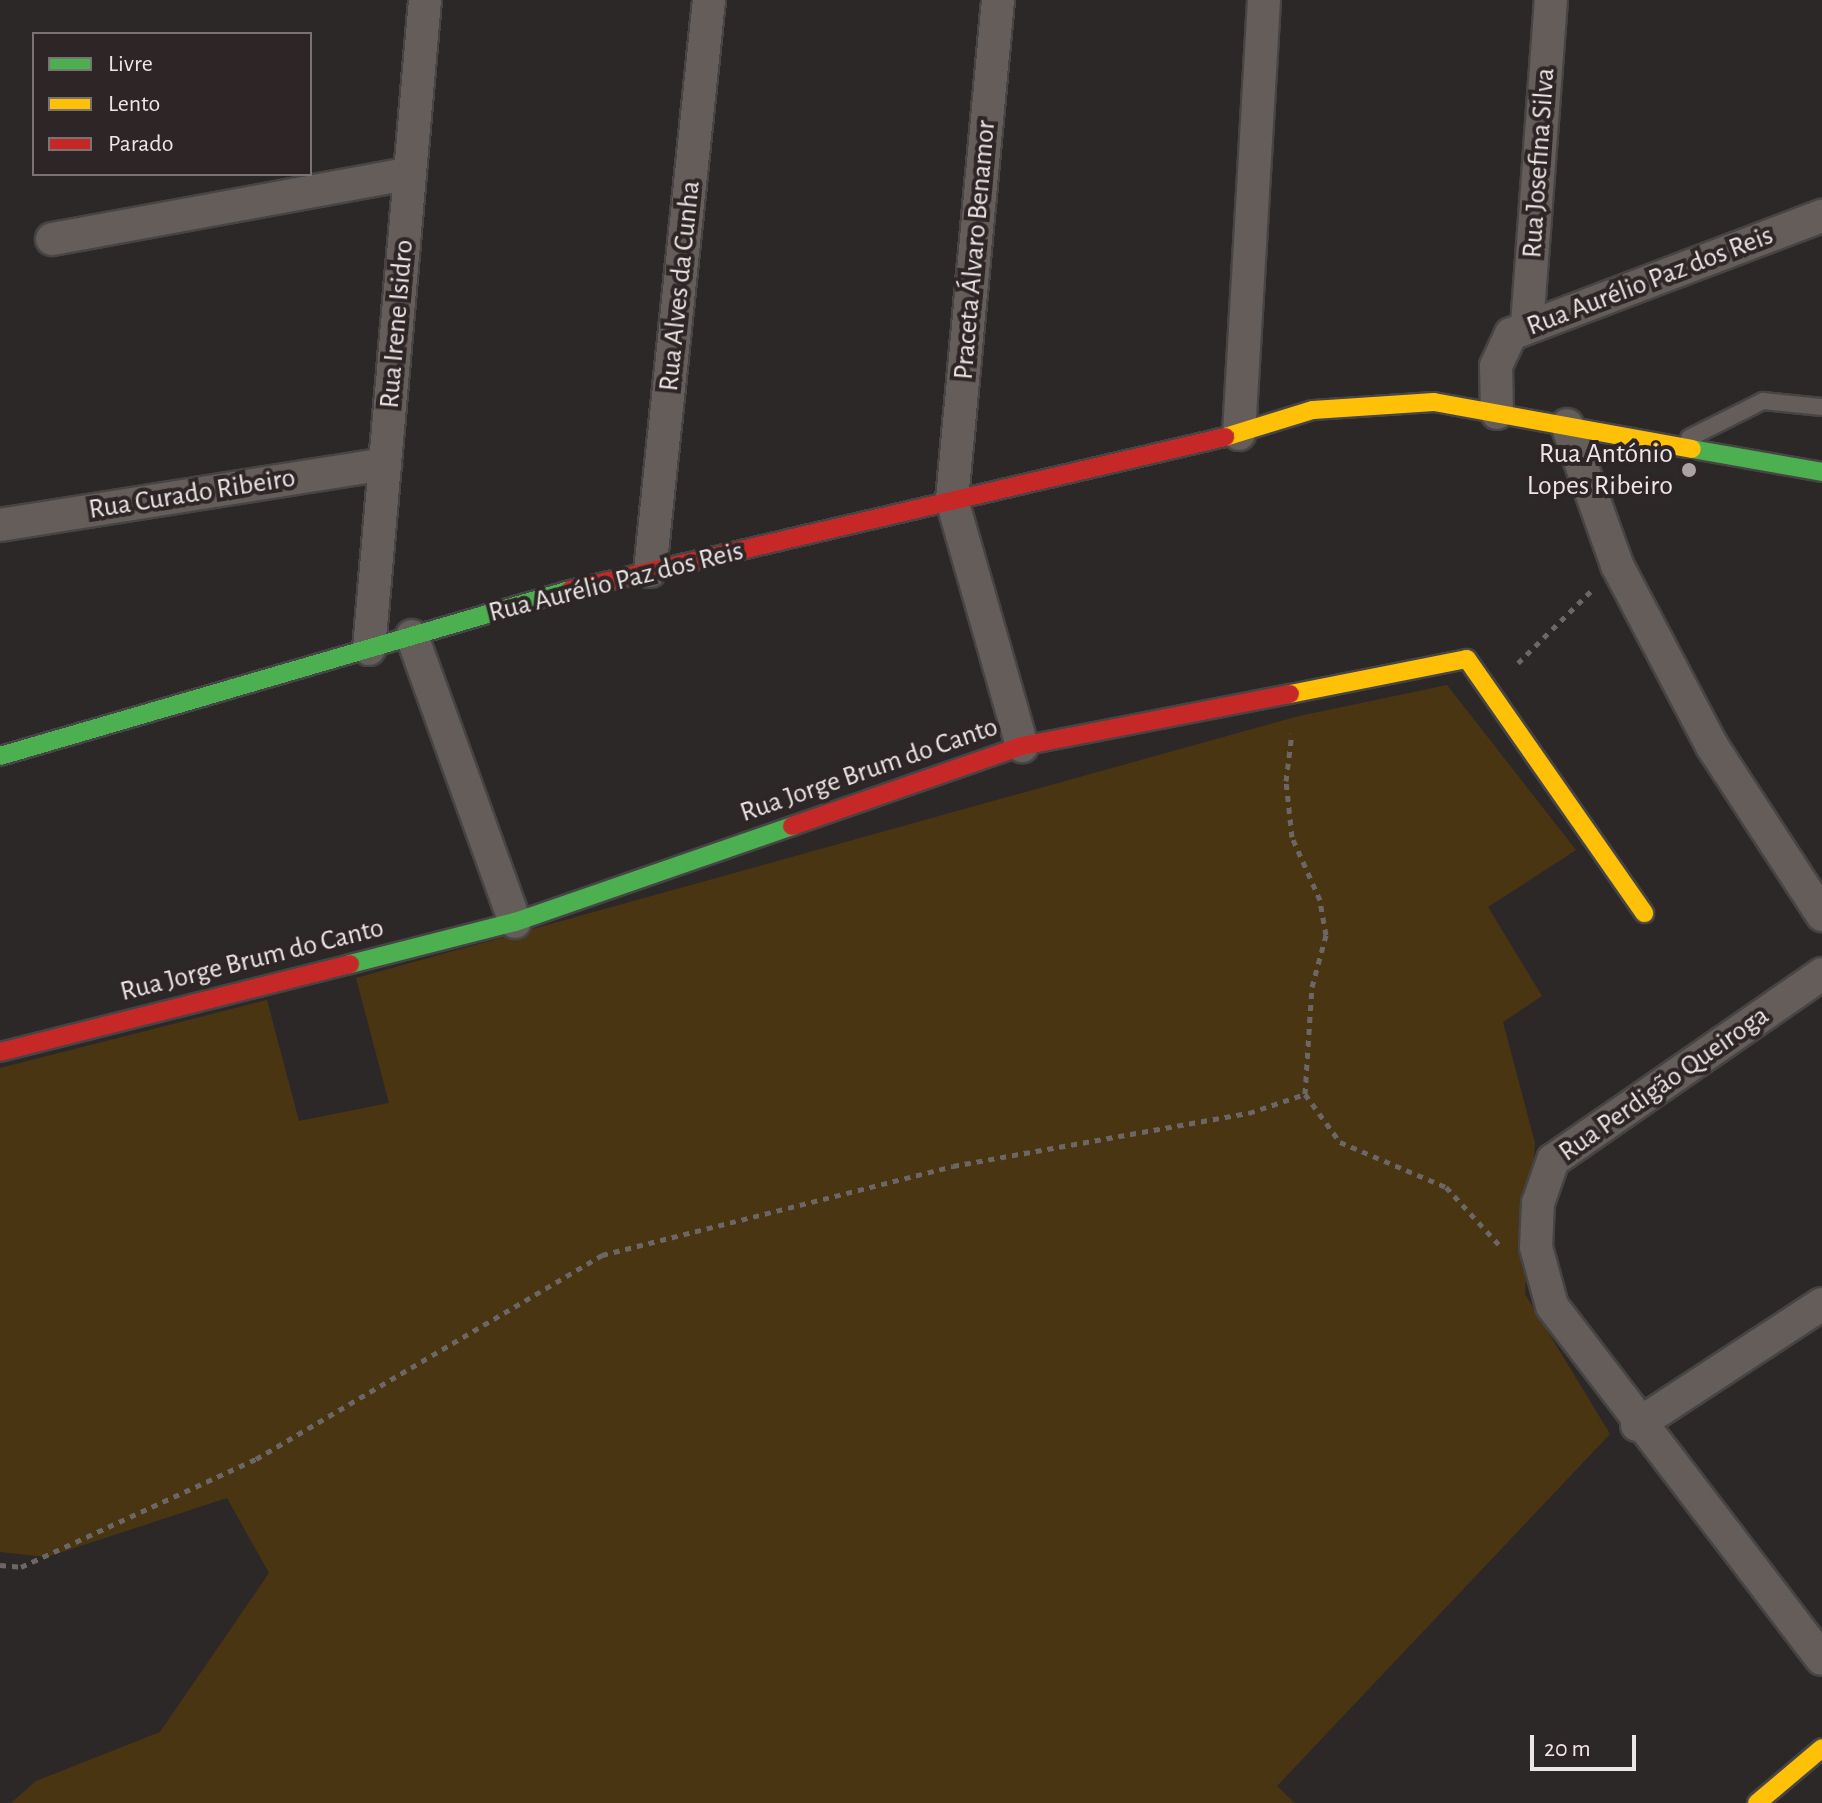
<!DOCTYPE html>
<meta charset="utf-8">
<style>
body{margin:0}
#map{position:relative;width:1822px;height:1803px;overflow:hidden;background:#2c2828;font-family:"Alegreya Sans",sans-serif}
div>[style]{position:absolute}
.green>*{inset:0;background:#4a3513}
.path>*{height:5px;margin-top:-2.5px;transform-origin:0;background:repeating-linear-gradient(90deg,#6c6664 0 6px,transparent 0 12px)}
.roads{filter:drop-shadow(2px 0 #464444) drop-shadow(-2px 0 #464444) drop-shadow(0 2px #464444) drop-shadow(0 -2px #464444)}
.lane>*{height:16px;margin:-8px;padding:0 8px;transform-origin:8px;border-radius:8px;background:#655d59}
.street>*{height:32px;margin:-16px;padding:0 16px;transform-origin:16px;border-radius:16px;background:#655d59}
.fast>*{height:18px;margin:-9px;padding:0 9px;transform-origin:9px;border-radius:9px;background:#4caf50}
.slow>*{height:18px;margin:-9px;padding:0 9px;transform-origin:9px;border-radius:9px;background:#ffc107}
.jam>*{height:18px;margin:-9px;padding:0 9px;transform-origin:9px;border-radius:9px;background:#c62828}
.dots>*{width:22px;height:22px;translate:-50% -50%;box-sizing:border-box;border:4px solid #2e2626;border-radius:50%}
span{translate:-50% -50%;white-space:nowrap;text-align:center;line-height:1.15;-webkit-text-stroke:8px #2e2626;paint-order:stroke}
.street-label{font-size:28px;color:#ece7e7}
.poi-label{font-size:28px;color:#ece7e7}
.right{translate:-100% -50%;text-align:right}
.legend{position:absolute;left:32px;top:32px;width:280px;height:144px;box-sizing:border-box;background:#2e2626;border:2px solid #7a7373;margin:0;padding:10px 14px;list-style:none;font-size:24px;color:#ece7e7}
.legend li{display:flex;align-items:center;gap:16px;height:40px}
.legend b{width:40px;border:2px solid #7a7373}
.scale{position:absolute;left:1530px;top:1735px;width:106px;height:36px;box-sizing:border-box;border:4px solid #ece7e7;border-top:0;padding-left:10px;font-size:24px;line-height:28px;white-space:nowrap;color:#ece7e7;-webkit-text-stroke:6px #2e2626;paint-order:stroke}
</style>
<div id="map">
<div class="green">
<i style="clip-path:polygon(1447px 685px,1576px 850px,1488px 907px,1542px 996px,1503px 1022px,1535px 1143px,1525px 1294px,1610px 1434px,1277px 1786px,1295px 1803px,11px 1803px,36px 1781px,160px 1732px,269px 1573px,227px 1498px,47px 1557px,0 1552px,0 1068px,267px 1000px,299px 1121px,389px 1103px,356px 978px,1299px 716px)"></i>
</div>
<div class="path">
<i style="left:1518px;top:663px;width:107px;rotate:-44.6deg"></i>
<i style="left:1305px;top:1094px;width:59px;rotate:53.9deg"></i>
<i style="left:1340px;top:1142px;width:115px;rotate:23deg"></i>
<i style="left:1446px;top:1187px;width:84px;rotate:47.4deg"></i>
<i style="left:0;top:1565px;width:21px;rotate:5deg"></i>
<i style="left:21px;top:1567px;width:259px;rotate:-24.7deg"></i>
<i style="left:256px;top:1459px;width:402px;rotate:-30.5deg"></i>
<i style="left:602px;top:1255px;width:362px;rotate:-14.2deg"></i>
<i style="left:953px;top:1166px;width:301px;rotate:-10.2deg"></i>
<i style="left:1249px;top:1113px;width:59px;rotate:-18.7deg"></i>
<i style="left:1305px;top:1094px;width:107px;rotate:-86.3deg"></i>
<i style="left:1312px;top:987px;width:54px;rotate:-74.9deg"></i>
<i style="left:1326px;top:935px;width:36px;rotate:-100deg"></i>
<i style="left:1320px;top:900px;width:69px;rotate:-114deg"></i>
<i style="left:1292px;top:837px;width:56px;rotate:-96.1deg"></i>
<i style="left:1286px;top:781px;width:48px;rotate:-82.9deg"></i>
</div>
<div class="roads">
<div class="lane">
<i style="left:1689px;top:438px;width:83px;rotate:-26.6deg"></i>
<i style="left:1763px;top:401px;width:59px;rotate:5.8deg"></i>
</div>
<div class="street">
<i style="left:998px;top:0;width:502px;rotate:95.26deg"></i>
<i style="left:952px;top:500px;width:256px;rotate:74.1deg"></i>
<i style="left:52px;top:239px;width:364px;rotate:-10.4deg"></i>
<i style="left:1527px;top:326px;width:327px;rotate:-85.8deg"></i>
<i style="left:1497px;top:413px;width:47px;rotate:-91.2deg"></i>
<i style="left:1496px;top:366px;width:35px;rotate:-65deg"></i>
<i style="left:1511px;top:334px;width:333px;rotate:-20.8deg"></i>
<i style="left:1567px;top:425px;width:149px;rotate:70.3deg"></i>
<i style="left:1617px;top:565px;width:204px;rotate:62.3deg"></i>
<i style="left:1712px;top:746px;width:202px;rotate:56.9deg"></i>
<i style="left:1239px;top:434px;width:435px;rotate:-86.7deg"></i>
<i style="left:0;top:525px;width:390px;rotate:-9deg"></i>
<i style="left:650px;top:571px;width:574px;rotate:-84.1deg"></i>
<i style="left:412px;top:636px;width:304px;rotate:70.2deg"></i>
<i style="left:369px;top:649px;width:651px;rotate:-85.07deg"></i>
<i style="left:1822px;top:974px;width:327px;rotate:145.3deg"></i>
<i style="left:1553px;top:1160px;width:46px;rotate:109.2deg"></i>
<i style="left:1538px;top:1203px;width:44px;rotate:92.6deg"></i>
<i style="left:1536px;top:1247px;width:61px;rotate:74.8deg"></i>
<i style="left:1552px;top:1306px;width:444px;rotate:52.6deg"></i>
<i style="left:1637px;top:1425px;width:221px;rotate:-33.2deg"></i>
</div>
<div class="fast">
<i style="left:1692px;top:449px;width:132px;rotate:10deg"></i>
<i style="left:0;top:756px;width:594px;rotate:-16.24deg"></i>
<i style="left:350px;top:964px;width:170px;rotate:-14.3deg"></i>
<i style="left:515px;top:922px;width:293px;rotate:-19.1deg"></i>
</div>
<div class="slow">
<i style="left:1225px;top:437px;width:92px;rotate:-17.1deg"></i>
<i style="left:1313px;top:410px;width:121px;rotate:-3.8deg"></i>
<i style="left:1434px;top:402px;width:262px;rotate:10.3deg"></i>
<i style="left:1290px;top:694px;width:180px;rotate:-11.2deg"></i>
<i style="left:1467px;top:659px;width:310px;rotate:55.1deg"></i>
<i style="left:1757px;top:1803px;width:85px;rotate:-40.2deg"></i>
</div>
<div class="jam">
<i style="left:570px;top:590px;width:673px;rotate:-13.15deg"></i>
<i style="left:792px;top:826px;width:244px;rotate:-19.2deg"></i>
<i style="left:1022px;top:746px;width:273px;rotate:-11deg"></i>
<i style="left:0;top:1052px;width:361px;rotate:-14.1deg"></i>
</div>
</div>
<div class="dots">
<i style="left:1689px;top:470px;background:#a9a4a4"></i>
</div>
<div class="street-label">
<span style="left:1539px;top:163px;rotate:-86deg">Rua Josefina Silva</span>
<span style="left:975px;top:250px;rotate:-85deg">Praceta Álvaro Benamor</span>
<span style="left:1650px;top:281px;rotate:-21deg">Rua Aurélio Paz dos Reis</span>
<span style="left:680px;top:286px;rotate:-84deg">Rua Alves da Cunha</span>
<span style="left:397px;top:324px;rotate:-85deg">Rua Irene Isidro</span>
<span style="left:192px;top:494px;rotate:-9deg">Rua Curado Ribeiro</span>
<span style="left:616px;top:582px;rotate:-14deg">Rua Aurélio Paz dos Reis</span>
<span style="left:869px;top:770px;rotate:-19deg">Rua Jorge Brum do Canto</span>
<span style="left:252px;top:960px;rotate:-14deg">Rua Jorge Brum do Canto</span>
<span style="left:1664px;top:1084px;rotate:-35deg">Rua Perdigão Queiroga</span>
</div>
<div class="poi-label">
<span class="right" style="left:1673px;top:470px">Rua António<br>Lopes Ribeiro</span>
</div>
<ul class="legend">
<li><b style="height:10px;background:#4caf50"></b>Livre</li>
<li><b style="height:10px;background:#ffc107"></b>Lento</li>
<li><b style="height:10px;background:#c62828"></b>Parado</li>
</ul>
<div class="scale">20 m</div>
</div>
